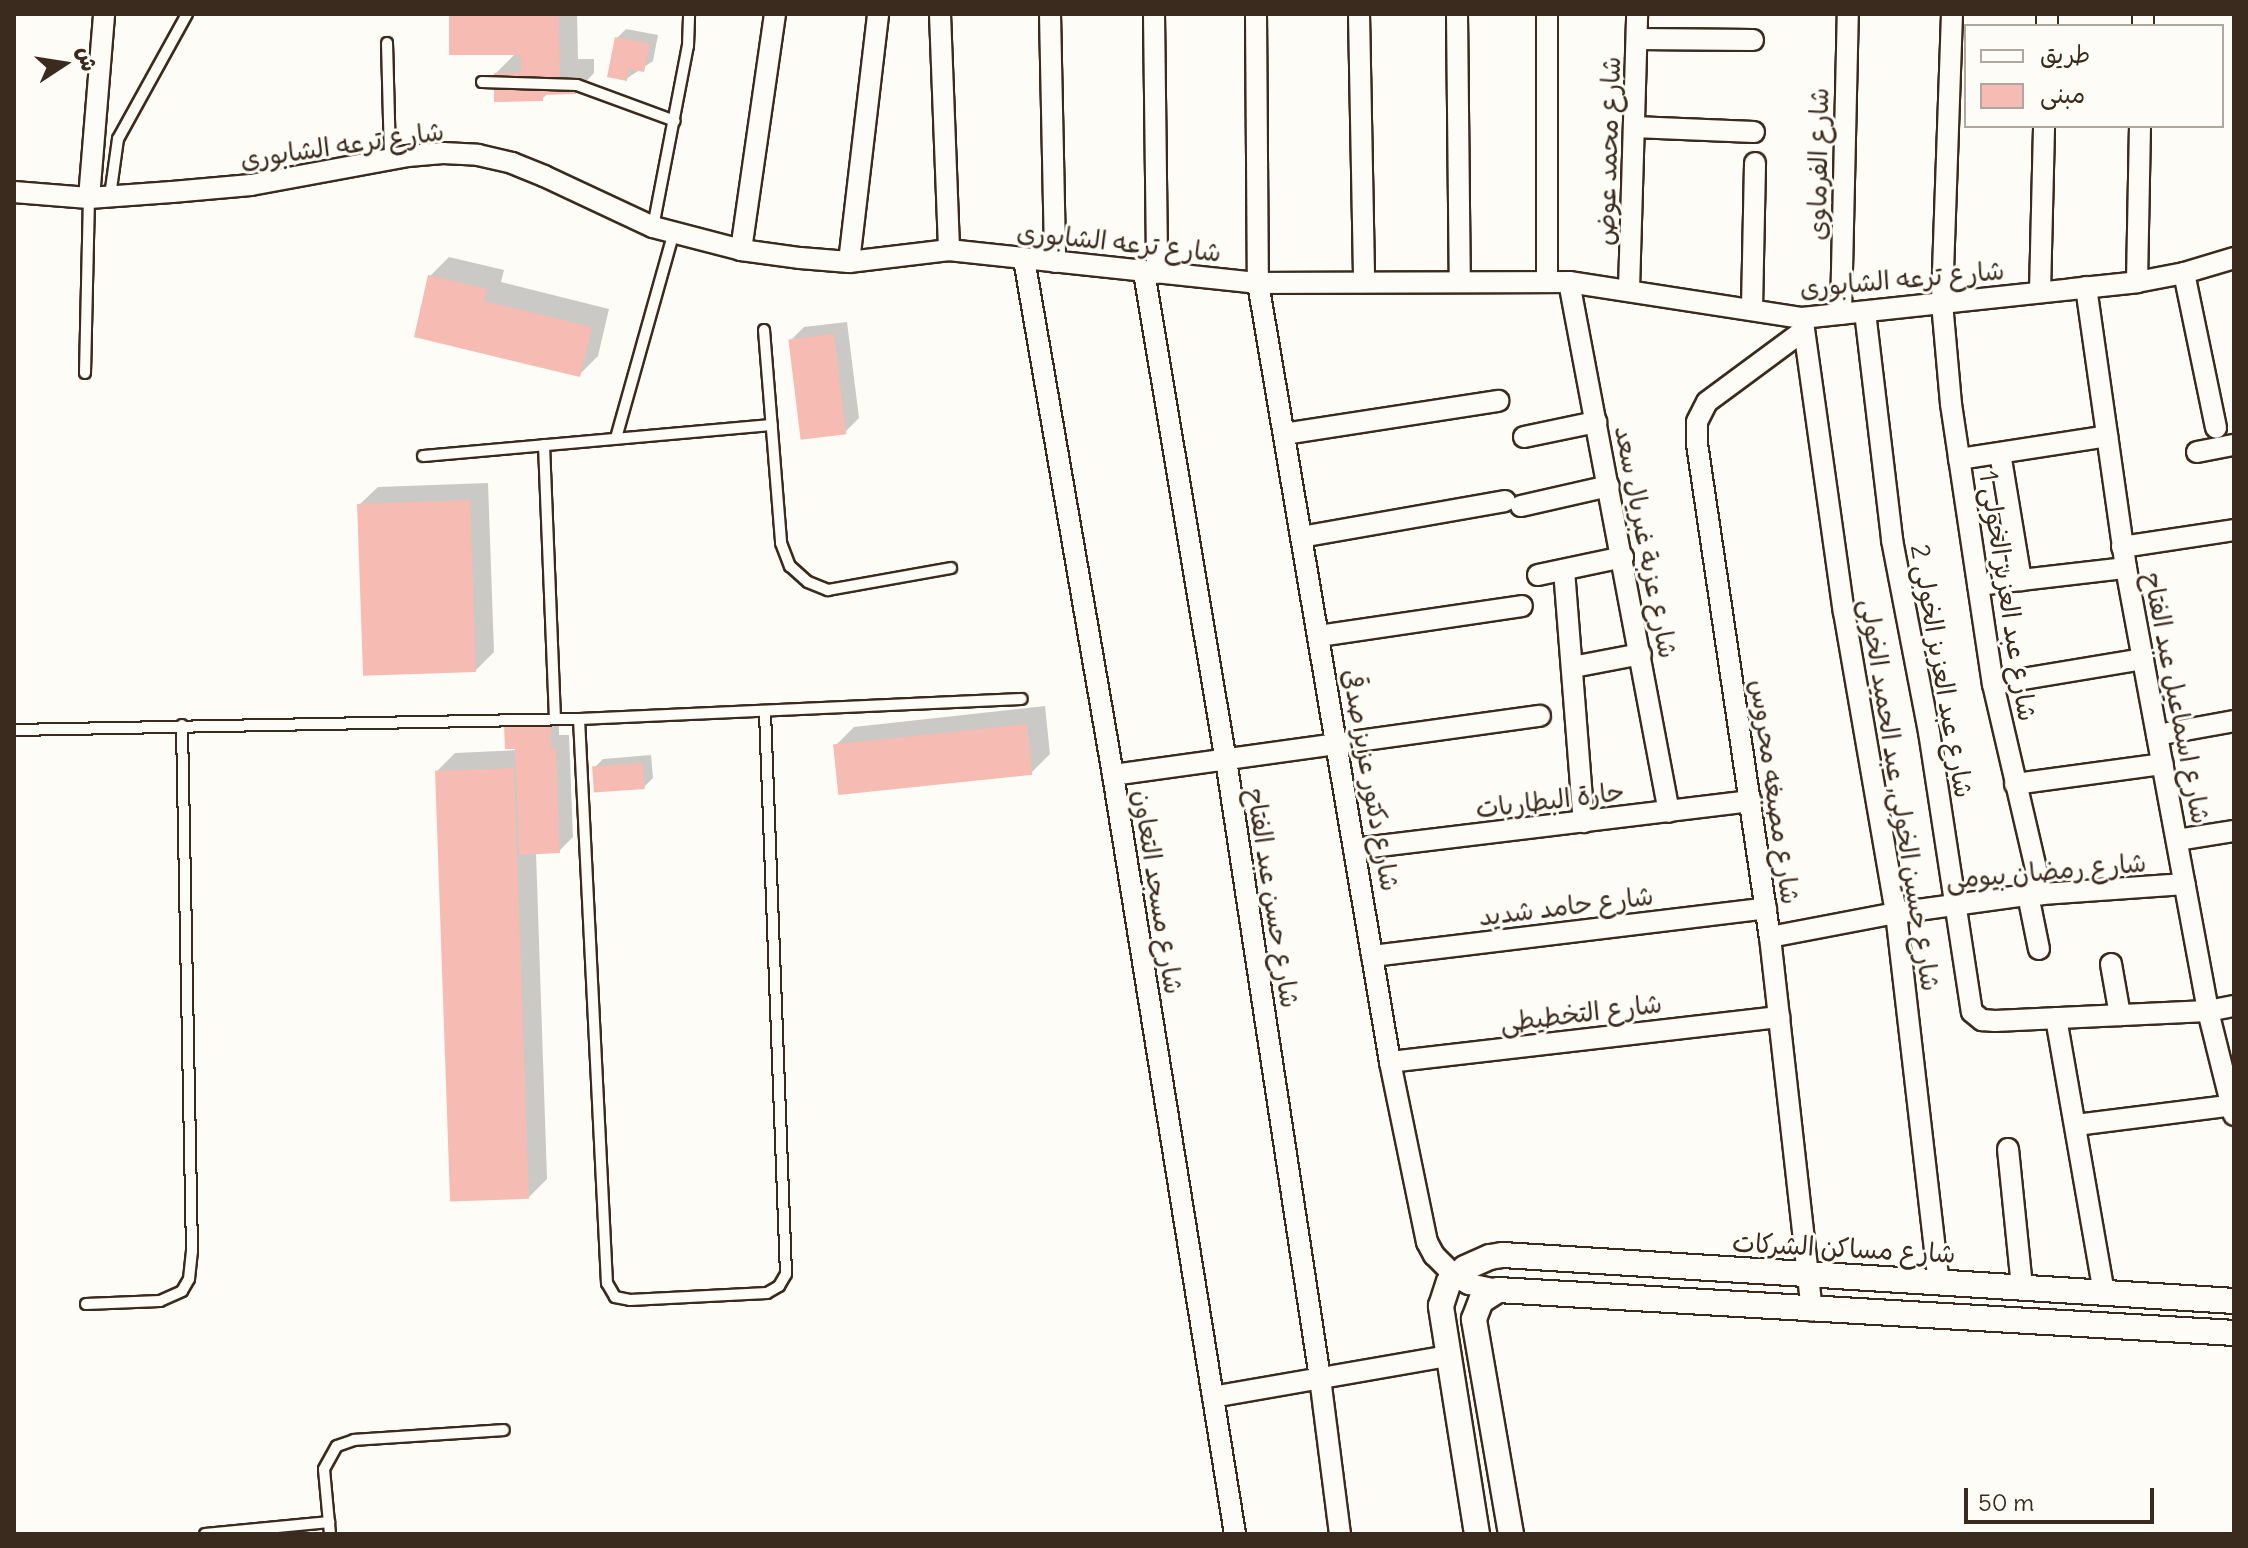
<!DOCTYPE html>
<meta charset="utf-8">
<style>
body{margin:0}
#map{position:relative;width:2248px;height:1548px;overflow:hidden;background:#fdfcf7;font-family:Delius,"Playpen Sans Arabic",sans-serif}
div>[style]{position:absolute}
.shadow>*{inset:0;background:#0003}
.building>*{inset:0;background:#f6bbb2;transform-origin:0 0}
.roads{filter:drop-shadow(2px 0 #3b2a1e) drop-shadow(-2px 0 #3b2a1e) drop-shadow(0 2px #3b2a1e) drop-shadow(0 -2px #3b2a1e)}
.service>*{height:10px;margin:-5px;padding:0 5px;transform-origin:5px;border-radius:5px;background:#fdfcf7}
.minor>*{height:20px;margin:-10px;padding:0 10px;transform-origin:10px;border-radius:10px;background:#fdfcf7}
.tertiary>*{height:24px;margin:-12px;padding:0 12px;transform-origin:12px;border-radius:12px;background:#fdfcf7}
span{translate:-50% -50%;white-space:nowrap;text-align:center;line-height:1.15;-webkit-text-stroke:6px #fdfcf7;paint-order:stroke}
.street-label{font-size:26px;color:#3b2a1e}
.frame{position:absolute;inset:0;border:16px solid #3b2a1e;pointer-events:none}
.legend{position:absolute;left:1964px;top:24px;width:260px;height:104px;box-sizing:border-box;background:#fdfcf7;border:2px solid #afa8a0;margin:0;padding:10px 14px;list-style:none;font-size:24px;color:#3b2a1e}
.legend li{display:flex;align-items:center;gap:16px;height:40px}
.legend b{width:40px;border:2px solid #afa8a0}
.north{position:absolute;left:24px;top:24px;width:80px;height:80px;-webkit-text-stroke:6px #fdfcf7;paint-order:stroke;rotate:78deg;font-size:22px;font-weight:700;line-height:32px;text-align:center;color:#3b2a1e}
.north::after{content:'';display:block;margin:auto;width:28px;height:36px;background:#3b2a1e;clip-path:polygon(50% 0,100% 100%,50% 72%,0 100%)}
.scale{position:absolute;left:1964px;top:1488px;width:190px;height:36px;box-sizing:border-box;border:4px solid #3b2a1e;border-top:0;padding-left:10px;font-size:24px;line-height:28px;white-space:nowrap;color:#3b2a1e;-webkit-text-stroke:6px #fdfcf7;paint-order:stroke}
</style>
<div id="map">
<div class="shadow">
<i style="clip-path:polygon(451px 14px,577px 14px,578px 59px,594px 59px,594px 73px,576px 92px,549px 92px,542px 99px,496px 73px,516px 53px)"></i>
<i style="clip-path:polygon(626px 29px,658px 35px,653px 61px,626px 79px,617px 38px)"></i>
<i style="clip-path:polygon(449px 257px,504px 270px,501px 282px,609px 309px,598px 356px,579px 375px,430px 276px)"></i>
<i style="clip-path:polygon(847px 322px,859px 418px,845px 432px,790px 341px,804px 327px)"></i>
<i style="clip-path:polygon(488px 483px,494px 652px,476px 670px,359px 505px,378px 487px)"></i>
<i style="clip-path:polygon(1045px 706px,1050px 754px,1031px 773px,835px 746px,854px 727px)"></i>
<i style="clip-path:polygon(559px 716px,559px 735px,569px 735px,573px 837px,559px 851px,536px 852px,547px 1179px,529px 1197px,437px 771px,455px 753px,520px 750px)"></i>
<i style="clip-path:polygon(651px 755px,653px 778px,644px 787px,594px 768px,603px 759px)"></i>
</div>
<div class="building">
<i style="clip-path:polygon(449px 14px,559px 14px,560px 77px,576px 77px,576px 94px,543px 95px,543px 101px,494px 102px,494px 73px,521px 72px,520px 55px,449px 55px)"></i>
<i style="clip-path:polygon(615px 37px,650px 44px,644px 72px,629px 69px,627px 81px,607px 77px)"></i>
<i style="clip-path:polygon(428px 275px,487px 289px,484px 301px,592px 327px,580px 377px,414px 337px)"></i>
<i style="left:834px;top:334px;width:101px;height:46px;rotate:83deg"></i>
<i style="left:470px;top:500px;width:172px;height:113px;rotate:88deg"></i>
<i style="clip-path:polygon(551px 724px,551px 748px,556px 748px,560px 853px,519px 855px,515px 749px,505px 749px,504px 725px)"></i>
<i style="left:1027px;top:724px;width:51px;height:195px;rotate:84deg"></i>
<i style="left:643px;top:763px;width:26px;height:51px;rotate:86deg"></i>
<i style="left:514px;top:768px;width:431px;height:79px;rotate:88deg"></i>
</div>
<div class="roads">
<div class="service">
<i style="left:387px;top:43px;width:116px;rotate:88.5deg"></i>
<i style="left:482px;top:82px;width:95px;rotate:1.8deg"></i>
<i style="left:577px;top:85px;width:104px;rotate:20.2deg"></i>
<i style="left:110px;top:196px;width:58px;rotate:-82deg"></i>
<i style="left:118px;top:139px;width:143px;rotate:-61.1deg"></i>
<i style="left:653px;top:227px;width:184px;rotate:-79.1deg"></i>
<i style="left:688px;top:46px;width:32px;rotate:-88deg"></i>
<i style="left:764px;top:330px;width:214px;rotate:85.4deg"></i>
<i style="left:781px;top:543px;width:25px;rotate:69deg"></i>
<i style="left:790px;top:566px;width:24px;rotate:42deg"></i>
<i style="left:808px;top:582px;width:22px;rotate:22deg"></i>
<i style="left:828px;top:590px;width:125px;rotate:-10.1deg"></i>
<i style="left:85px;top:373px;width:175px;rotate:-88.7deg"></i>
<i style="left:616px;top:438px;width:214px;rotate:-74.3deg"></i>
<i style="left:544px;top:445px;width:274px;rotate:87.7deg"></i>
<i style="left:423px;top:456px;width:350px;rotate:-5.1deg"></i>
<i style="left:579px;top:719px;width:565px;rotate:87.16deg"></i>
<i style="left:607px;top:1283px;width:16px;rotate:60deg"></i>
<i style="left:615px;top:1297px;width:15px;rotate:11deg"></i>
<i style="left:630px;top:1300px;width:137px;rotate:-2.9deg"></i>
<i style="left:767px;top:1293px;width:14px;rotate:-30deg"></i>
<i style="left:779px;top:1286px;width:14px;rotate:-60deg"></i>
<i style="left:786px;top:1274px;width:561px;rotate:-92.14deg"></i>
<i style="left:14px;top:730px;width:565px;rotate:-1.12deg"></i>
<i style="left:579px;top:719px;width:443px;rotate:-2.6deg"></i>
<i style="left:86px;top:1304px;width:74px;rotate:-2.3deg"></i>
<i style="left:160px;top:1301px;width:24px;rotate:-24deg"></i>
<i style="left:182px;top:1291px;width:14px;rotate:-60deg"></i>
<i style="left:189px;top:1279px;width:27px;rotate:-84deg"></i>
<i style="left:192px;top:1252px;width:527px;rotate:-91.09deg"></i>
<i style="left:205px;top:1534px;width:125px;rotate:-5.5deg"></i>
<i style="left:330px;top:1534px;width:65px;rotate:-95.3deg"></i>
<i style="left:324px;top:1469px;width:26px;rotate:-61deg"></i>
<i style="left:337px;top:1446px;width:18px;rotate:-19deg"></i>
<i style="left:354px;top:1440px;width:150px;rotate:-3.8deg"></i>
</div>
<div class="minor">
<i style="left:940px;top:14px;width:236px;rotate:87.8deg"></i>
<i style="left:1050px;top:14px;width:248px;rotate:88.8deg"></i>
<i style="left:1154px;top:14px;width:259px;rotate:89.3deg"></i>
<i style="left:1256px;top:14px;width:269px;rotate:89.6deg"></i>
<i style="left:1258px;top:283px;width:790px;rotate:80.38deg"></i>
<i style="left:1390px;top:1062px;width:184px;rotate:78.4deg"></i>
<i style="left:1427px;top:1242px;width:15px;rotate:62deg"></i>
<i style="left:1434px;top:1255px;width:30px;rotate:45deg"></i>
<i style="left:1455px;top:1276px;width:16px;rotate:30deg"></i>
<i style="left:1469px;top:1284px;width:30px;rotate:12deg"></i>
<i style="left:1359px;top:14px;width:268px;rotate:88.9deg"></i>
<i style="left:1457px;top:14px;width:268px;rotate:89.4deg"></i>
<i style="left:1952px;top:14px;width:289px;rotate:92deg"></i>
<i style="left:1942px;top:303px;width:101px;rotate:84.9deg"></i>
<i style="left:1951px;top:404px;width:283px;rotate:81.5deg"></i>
<i style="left:1993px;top:684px;width:216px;rotate:76.9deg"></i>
<i style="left:2047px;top:26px;width:12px;rotate:-90deg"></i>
<i style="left:2143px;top:26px;width:12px;rotate:-90deg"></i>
<i style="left:1637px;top:39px;width:116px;rotate:0.5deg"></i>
<i style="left:1634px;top:127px;width:120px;rotate:2.4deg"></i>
<i style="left:14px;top:192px;width:75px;rotate:4.6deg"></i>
<i style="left:89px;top:198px;width:83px;rotate:-4.1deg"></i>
<i style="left:172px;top:192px;width:79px;rotate:-5.1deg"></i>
<i style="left:251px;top:185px;width:160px;rotate:-10.5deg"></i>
<i style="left:408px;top:156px;width:35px;rotate:-5deg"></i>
<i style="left:443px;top:153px;width:35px;rotate:3deg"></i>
<i style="left:478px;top:155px;width:35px;rotate:13deg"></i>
<i style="left:512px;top:163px;width:35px;rotate:22deg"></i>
<i style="left:544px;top:176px;width:120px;rotate:25.1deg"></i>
<i style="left:653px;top:227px;width:91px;rotate:14.6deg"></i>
<i style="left:741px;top:250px;width:60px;rotate:7.7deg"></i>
<i style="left:800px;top:258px;width:49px;rotate:4.7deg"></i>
<i style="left:849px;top:262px;width:101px;rotate:-6.8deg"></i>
<i style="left:949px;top:250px;width:311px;rotate:6.1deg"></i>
<i style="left:1258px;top:283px;width:311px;rotate:-0.2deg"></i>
<i style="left:1569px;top:282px;width:236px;rotate:8.8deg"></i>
<i style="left:1802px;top:318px;width:337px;rotate:-6.1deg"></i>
<i style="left:2137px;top:282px;width:48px;rotate:-10.8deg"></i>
<i style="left:2184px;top:273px;width:52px;rotate:-16.7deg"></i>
<i style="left:89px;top:198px;width:185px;rotate:-85.3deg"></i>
<i style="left:741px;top:250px;width:238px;rotate:-81.8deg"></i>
<i style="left:1024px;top:259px;width:524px;rotate:80.21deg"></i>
<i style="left:1113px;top:775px;width:769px;rotate:80.87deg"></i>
<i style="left:849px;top:262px;width:250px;rotate:-83.3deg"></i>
<i style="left:1144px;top:272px;width:495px;rotate:80.5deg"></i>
<i style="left:1226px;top:760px;width:625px;rotate:81.35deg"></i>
<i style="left:1320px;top:1378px;width:157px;rotate:82.7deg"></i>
<i style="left:2184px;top:273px;width:158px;rotate:78.3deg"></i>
<i style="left:1547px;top:282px;width:268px;rotate:-90deg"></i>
<i style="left:1569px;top:282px;width:539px;rotate:79.32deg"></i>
<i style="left:2137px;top:282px;width:156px;rotate:-88.9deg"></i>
<i style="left:2086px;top:287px;width:284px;rotate:81.9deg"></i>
<i style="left:2126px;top:568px;width:451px;rotate:79.5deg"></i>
<i style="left:2208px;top:1011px;width:107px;rotate:76deg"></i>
<i style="left:1629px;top:289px;width:275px;rotate:-88.3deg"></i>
<i style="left:2040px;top:292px;width:166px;rotate:-88.6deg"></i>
<i style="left:1752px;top:308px;width:145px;rotate:-88.8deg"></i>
<i style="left:1865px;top:312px;width:230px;rotate:83.2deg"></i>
<i style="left:1892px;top:540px;width:196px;rotate:79.1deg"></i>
<i style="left:1929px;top:732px;width:283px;rotate:81.3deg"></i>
<i style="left:1972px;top:1012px;width:13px;rotate:39deg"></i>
<i style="left:1982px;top:1020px;width:13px;rotate:4deg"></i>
<i style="left:1995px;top:1021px;width:213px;rotate:-2.7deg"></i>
<i style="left:2208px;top:1011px;width:26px;rotate:-11deg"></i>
<i style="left:1841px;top:314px;width:300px;rotate:-88.7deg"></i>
<i style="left:1803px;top:322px;width:293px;rotate:82deg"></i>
<i style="left:1844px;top:612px;width:305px;rotate:80.2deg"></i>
<i style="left:1896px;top:913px;width:371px;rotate:83.4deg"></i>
<i style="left:1803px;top:331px;width:119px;rotate:143.5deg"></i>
<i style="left:1707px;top:402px;width:22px;rotate:117deg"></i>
<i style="left:1697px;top:422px;width:22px;rotate:90deg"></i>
<i style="left:1697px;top:444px;width:498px;rotate:81.6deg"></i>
<i style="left:1770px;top:937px;width:376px;rotate:83.6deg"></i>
<i style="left:1284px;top:434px;width:217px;rotate:-8.8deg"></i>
<i style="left:1524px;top:437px;width:74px;rotate:-11.8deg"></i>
<i style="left:2197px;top:452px;width:38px;rotate:-11deg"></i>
<i style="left:2000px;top:453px;width:129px;rotate:80.6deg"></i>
<i style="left:1959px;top:459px;width:150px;rotate:-8.8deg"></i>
<i style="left:1521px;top:506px;width:90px;rotate:-12.8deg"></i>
<i style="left:1301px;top:537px;width:207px;rotate:-10deg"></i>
<i style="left:2122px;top:547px;width:113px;rotate:-8.6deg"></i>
<i style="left:1564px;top:570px;width:253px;rotate:85.5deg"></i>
<i style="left:1538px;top:575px;width:87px;rotate:-12deg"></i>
<i style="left:1978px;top:585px;width:149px;rotate:-6.6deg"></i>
<i style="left:1319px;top:636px;width:205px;rotate:-8.4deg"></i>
<i style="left:1573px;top:667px;width:69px;rotate:-10.8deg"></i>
<i style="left:1993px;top:684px;width:152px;rotate:-9.5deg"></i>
<i style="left:2157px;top:735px;width:78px;rotate:-10.3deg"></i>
<i style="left:1113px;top:775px;width:431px;rotate:-7.9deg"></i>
<i style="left:2015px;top:784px;width:149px;rotate:-7.7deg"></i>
<i style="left:2177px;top:840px;width:58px;rotate:-9deg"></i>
<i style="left:1354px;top:849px;width:400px;rotate:-6.9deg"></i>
<i style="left:2028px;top:895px;width:55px;rotate:78.5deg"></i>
<i style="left:1770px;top:937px;width:128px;rotate:-10.8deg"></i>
<i style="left:1896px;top:913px;width:133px;rotate:-7.8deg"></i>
<i style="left:2028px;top:895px;width:157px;rotate:-4deg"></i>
<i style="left:1372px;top:956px;width:397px;rotate:-6.9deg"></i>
<i style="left:2111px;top:964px;width:52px;rotate:80deg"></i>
<i style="left:2056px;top:1018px;width:278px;rotate:80.1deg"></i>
<i style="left:1390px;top:1062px;width:392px;rotate:-6.6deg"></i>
<i style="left:2076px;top:1125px;width:159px;rotate:-7.2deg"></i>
<i style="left:2008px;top:1149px;width:139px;rotate:84.2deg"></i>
<i style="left:1213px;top:1397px;width:240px;rotate:-9.9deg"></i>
</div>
<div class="tertiary">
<i style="left:1477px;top:1534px;width:231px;rotate:-99deg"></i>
<i style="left:1441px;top:1306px;width:25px;rotate:-72deg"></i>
<i style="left:1449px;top:1282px;width:21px;rotate:-41deg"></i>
<i style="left:1465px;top:1268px;width:27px;rotate:-24deg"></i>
<i style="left:1490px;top:1257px;width:13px;rotate:-9deg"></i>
<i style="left:1503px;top:1255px;width:732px;rotate:3.6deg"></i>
<i style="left:1511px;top:1534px;width:218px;rotate:-99.8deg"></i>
<i style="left:1474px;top:1319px;width:19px;rotate:-69deg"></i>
<i style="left:1481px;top:1301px;width:20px;rotate:-33deg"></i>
<i style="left:1498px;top:1290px;width:737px;rotate:3.34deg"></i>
</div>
</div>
<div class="street-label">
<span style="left:342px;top:145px;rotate:-8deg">شارع ترعه الشابورى</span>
<span style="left:1608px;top:151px;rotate:-88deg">شارع محمد عوض</span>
<span style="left:1818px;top:164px;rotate:-89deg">شارع الفرماوى</span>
<span style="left:1119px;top:242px;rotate:6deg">شارع ترعه الشابورى</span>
<span style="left:1902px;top:279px;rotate:-5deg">شارع ترعه الشابورى</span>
<span style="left:1646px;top:542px;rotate:79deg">شارع عزبة غبريال سعد</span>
<span style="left:2008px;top:596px;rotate:81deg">شارع عبد العزيز الخولى 1</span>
<span style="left:1942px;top:671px;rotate:80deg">شارع عبد العزيز الخولى 2</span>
<span style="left:2177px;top:698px;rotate:79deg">شارع اسماعيل عبد الفتاح</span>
<span style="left:1371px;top:780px;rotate:80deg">شارع دكتور عزيز صدقى</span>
<span style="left:1775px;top:792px;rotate:82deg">شارع مصبغه محروس</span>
<span style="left:1900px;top:795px;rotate:81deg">شارع حسين الخولى, عبد الحميد الخولى</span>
<span style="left:1550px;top:800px;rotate:-7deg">حارة البطاريات</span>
<span style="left:2046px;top:871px;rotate:-5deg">شارع رمضان بيومى</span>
<span style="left:1158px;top:892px;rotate:81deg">شارع مسجد التعاون</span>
<span style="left:1273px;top:898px;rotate:81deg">شارع حسن عبد الفتاح</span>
<span style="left:1566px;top:906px;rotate:-7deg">شارع حامد شديد</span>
<span style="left:1581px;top:1013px;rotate:-7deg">شارع التخطيطى</span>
<span style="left:1844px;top:1248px;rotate:3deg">شارع مساكن الشركات</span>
</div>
<div class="frame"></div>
<ul class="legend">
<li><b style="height:10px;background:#fdfcf7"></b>طريق</li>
<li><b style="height:22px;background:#f6bbb2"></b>مبنى</li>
</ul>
<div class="north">ش</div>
<div class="scale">50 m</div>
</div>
